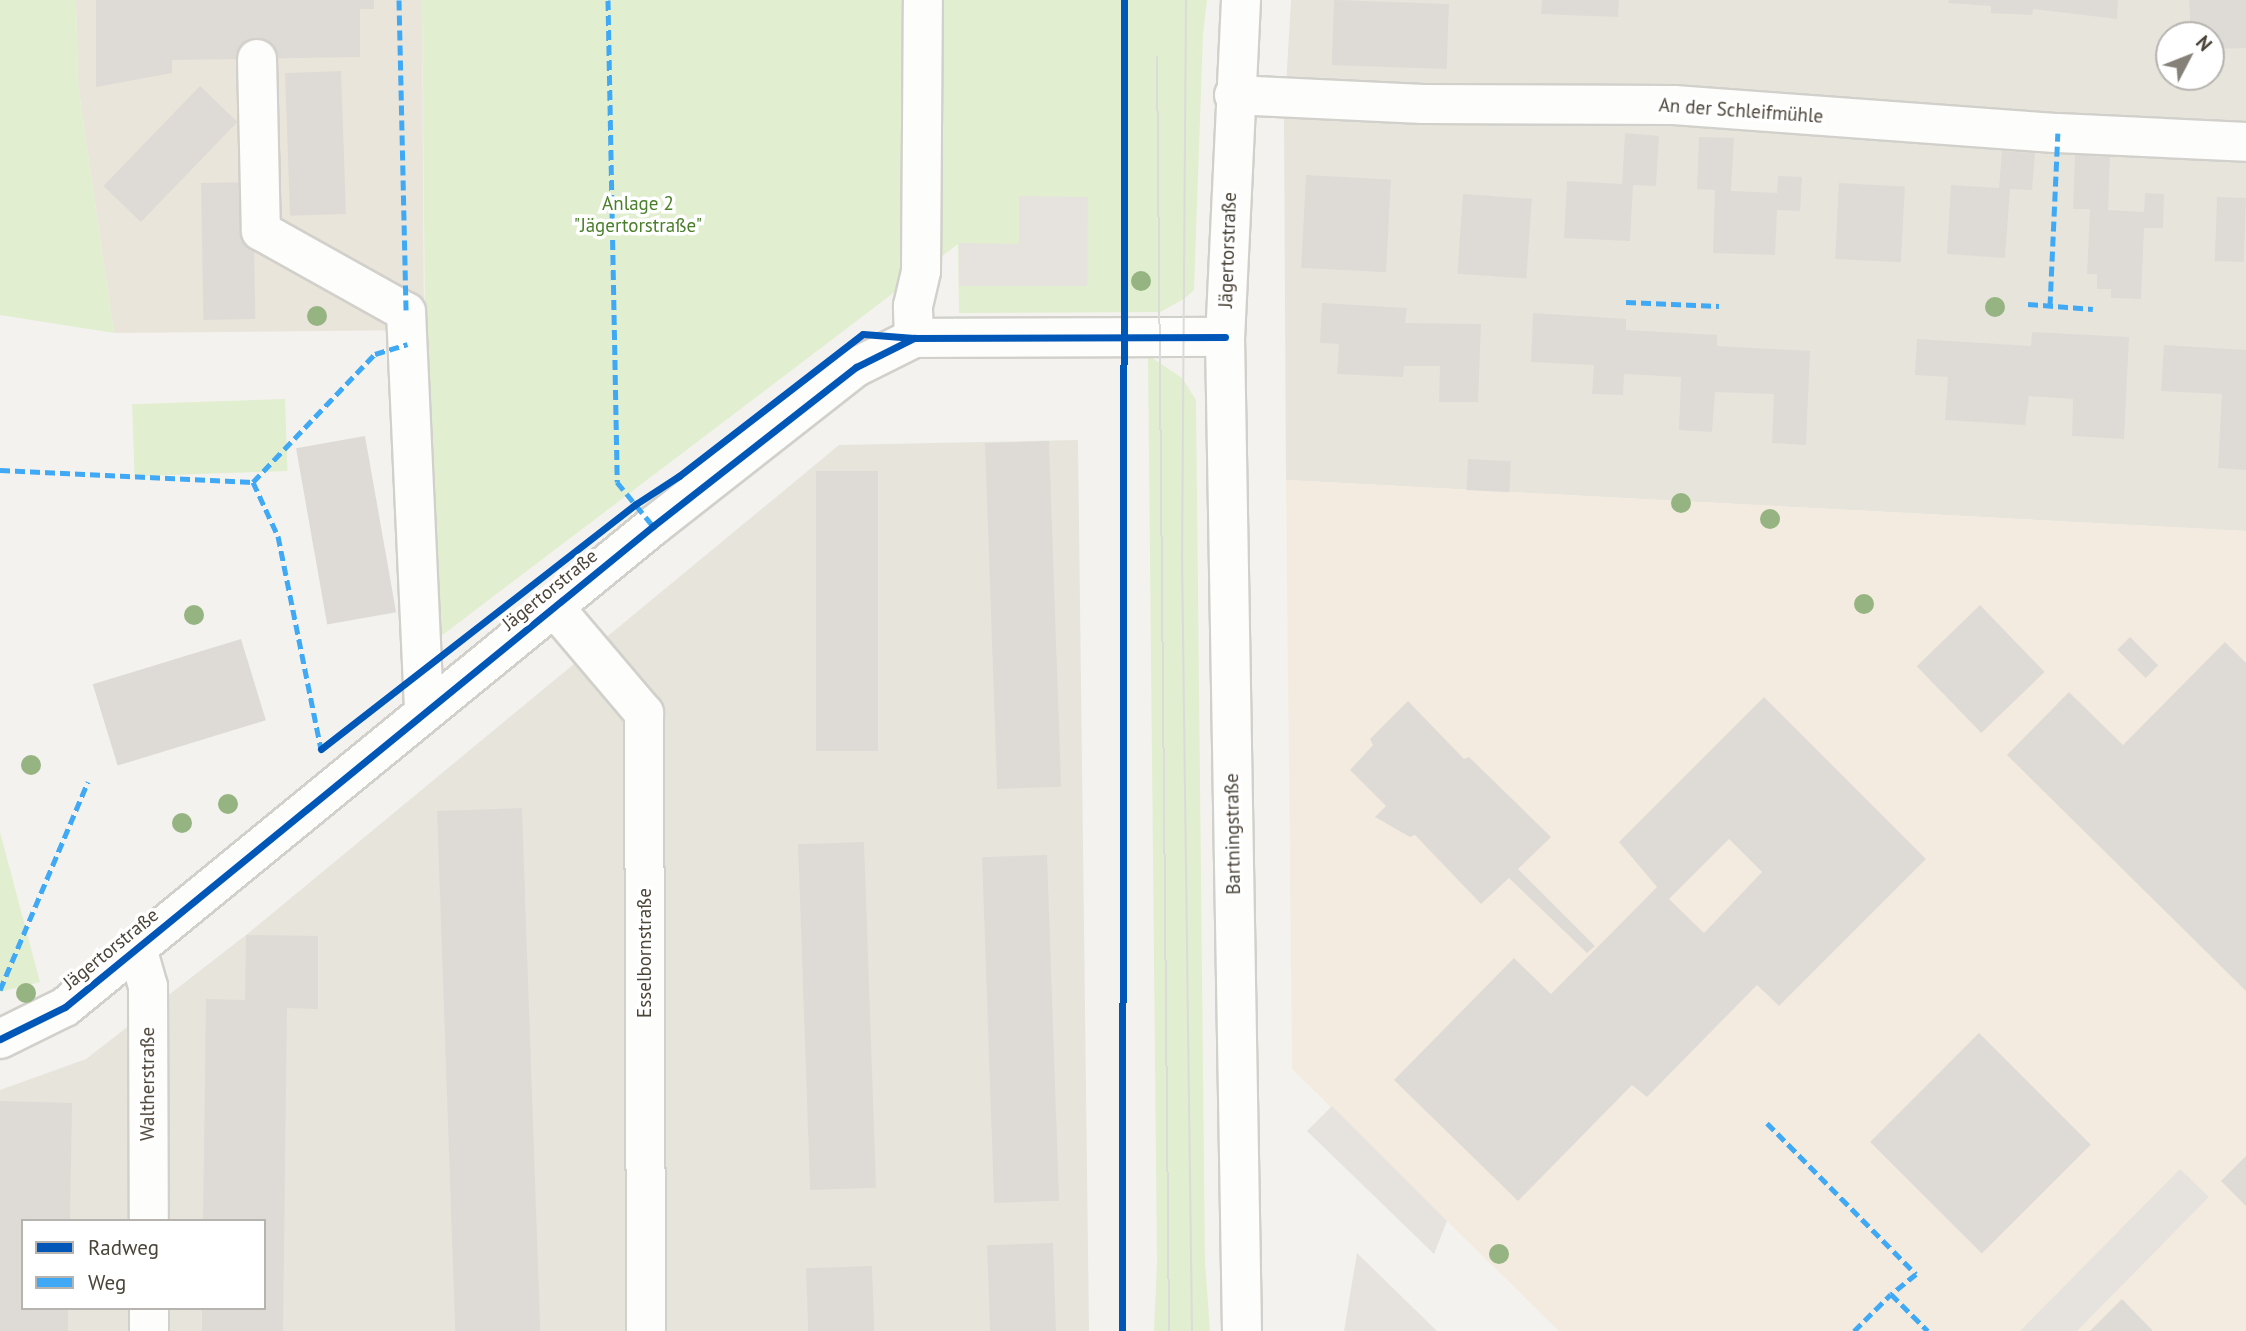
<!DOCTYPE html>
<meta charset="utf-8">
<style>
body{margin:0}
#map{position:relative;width:2246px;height:1331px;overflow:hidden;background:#f4f2ee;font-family:"PT Sans",sans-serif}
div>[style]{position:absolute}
.residential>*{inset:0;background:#e7e4dc}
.commercial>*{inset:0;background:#f3ebdf}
.education>*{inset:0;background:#eae5da}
.green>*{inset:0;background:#e1eecf;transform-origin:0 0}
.parking>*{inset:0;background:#e6e3df}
.building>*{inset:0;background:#dedbd6;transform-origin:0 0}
.roads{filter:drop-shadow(2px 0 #d2d0cb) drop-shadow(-2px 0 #d2d0cb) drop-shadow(0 2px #d2d0cb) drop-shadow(0 -2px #d2d0cb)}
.minor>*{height:38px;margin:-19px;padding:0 19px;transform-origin:19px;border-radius:19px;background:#fdfdfc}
.tram>*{height:2px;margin:-1px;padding:0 1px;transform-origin:1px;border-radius:1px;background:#dbdbda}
.quiet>*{height:5px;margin-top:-2.5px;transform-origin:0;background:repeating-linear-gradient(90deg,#3fa9f5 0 10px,transparent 0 15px)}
.cycleway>*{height:7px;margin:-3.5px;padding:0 3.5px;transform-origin:3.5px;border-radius:3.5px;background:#0057b8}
.trees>*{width:20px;height:20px;margin:-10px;border-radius:50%;background:#96b382}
span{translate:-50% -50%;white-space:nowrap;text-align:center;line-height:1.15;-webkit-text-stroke:7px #fff;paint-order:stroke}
.street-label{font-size:19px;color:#4b4439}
.park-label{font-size:19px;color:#4a7f2a}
.legend{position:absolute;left:21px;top:1219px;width:245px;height:91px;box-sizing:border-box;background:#fff;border:2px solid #b7b4b0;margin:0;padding:9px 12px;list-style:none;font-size:21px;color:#4b4439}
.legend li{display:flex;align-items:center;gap:14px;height:35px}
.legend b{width:35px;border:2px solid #b7b4b0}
.north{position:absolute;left:2155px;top:21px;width:70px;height:70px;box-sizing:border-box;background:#fff;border:2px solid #b7b4b0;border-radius:50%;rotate:48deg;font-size:19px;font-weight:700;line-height:28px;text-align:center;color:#4b4439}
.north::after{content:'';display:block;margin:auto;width:24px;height:32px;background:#868178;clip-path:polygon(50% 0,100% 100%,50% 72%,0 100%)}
</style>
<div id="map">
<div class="residential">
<i style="clip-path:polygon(evenodd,1291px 0,2246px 0,2246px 531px,1286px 480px,1284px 121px,1291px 0,2169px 35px,2211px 35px,2211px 77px,2169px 77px,2169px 35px)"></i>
<i style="clip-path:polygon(evenodd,1078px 440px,1089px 1331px,0 1331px,0 1090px,86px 1059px,246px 935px,839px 445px,1078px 440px,23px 1221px,264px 1221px,264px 1308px,23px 1308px,23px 1221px)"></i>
</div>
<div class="commercial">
<i style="clip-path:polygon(1286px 480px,2246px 531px,2246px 1331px,1559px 1331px,1292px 1069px)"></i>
</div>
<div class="education">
<i style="clip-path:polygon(76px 0,422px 0,424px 330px,114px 333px,78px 85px)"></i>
</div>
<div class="green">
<i style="clip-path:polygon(0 0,76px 0,78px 85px,114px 333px,0 315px)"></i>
<i style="clip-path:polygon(422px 0,1207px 0,1203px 34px,1194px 290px,1184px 299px,1160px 312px,959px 313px,958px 244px,428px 646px)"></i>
<i style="clip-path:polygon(1148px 355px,1182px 378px,1196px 400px,1205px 1262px,1210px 1331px,1154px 1331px,1157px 1263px)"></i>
<i style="left:285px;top:399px;width:72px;height:153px;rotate:88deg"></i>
<i style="clip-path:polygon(0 832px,40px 982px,0 992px)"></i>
</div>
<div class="parking">
<i style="clip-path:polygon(1019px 196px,1088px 197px,1087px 286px,959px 286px,959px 243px,1019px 244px)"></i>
<i style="clip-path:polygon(1332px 1106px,1447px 1221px,1434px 1254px,1307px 1131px)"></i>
<i style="clip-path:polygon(2180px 1169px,2209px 1197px,2077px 1331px,2020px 1331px)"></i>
<i style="clip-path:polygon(1357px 1253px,1437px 1331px,1344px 1331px)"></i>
</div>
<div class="building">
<i style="clip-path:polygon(96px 0,374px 0,374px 9px,360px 9px,360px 57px,172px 60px,172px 73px,96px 87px)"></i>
<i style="left:1334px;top:0;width:115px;height:65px;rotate:2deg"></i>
<i style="clip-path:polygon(1542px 0,1619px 0,1618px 17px,1541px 14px)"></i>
<i style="clip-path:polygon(1949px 0,2118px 0,2117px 19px,2033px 9px,2032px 15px,1991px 13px,1991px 6px,1948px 3px)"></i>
<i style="clip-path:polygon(2189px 0,2246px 0,2246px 48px,2211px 49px,2211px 35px,2191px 35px)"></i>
<i style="left:341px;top:71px;width:143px;height:56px;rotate:88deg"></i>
<i style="left:200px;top:86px;width:52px;height:139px;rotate:44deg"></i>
<i style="clip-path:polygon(1625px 133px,1659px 136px,1656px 186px,1633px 185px,1630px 241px,1564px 238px,1567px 181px,1622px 184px)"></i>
<i style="clip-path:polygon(1699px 137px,1734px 138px,1731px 191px,1777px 193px,1778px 176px,1802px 177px,1800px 211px,1777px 210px,1775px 255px,1713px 253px,1715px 190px,1697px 189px)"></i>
<i style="clip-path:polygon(2002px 151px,2035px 153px,2032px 190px,2010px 189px,2005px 258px,1947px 254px,1951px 185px,1999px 188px)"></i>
<i style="clip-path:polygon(2075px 155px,2110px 157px,2108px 210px,2144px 212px,2145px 193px,2164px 194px,2163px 228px,2144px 228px,2141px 299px,2111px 298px,2111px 289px,2097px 289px,2097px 274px,2087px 274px,2090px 209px,2073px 209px)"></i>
<i style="left:1306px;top:175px;width:85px;height:93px;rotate:3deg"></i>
<i style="left:253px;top:182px;width:137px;height:52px;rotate:89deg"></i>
<i style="left:1839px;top:183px;width:66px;height:76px;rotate:3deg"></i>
<i style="left:1463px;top:194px;width:69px;height:80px;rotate:4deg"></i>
<i style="left:2217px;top:197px;width:29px;height:64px;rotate:2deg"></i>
<i style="clip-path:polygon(1322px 303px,1407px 308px,1405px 323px,1481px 324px,1478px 402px,1439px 402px,1440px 366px,1404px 366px,1403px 377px,1337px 374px,1339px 344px,1320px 343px)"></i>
<i style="clip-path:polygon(1533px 313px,1626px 319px,1626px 330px,1717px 335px,1717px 346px,1810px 351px,1806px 445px,1772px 443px,1774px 394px,1715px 392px,1712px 432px,1679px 430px,1681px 377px,1624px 374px,1623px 395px,1592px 394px,1594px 365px,1531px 362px)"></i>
<i style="clip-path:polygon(2032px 332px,2129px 337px,2124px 439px,2072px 436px,2073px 399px,2029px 396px,2025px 425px,1945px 420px,1948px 377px,1915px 375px,1917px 339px,2031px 346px)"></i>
<i style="clip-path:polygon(2164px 345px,2246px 350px,2246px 470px,2218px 468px,2222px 394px,2161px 391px)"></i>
<i style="left:365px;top:436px;width:179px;height:70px;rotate:80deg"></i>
<i style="left:1049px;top:441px;width:346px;height:64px;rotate:88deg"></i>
<i style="left:1468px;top:459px;width:43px;height:31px;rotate:3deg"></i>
<i style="left:816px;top:471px;width:62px;height:280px"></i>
<i style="left:1980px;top:605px;width:93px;height:88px;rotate:46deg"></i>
<i style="left:2130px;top:637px;width:40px;height:18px;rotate:45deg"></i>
<i style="left:241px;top:639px;width:85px;height:155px;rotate:73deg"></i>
<i style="clip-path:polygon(2225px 642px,2246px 663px,2246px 991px,2007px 755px,2069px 692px,2123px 745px)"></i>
<i style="clip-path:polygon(evenodd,1764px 697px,1926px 859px,1779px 1006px,1757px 985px,1647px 1097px,1632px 1085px,1518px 1201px,1394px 1080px,1514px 958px,1551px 994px,1657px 887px,1619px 842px,1764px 697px,1729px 839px,1762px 872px,1704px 933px,1669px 899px,1729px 839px)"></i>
<i style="clip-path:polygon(1408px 701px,1464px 759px,1469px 757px,1551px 837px,1518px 869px,1595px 946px,1587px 953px,1509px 878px,1481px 904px,1415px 835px,1410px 837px,1375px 817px,1386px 806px,1350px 770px,1373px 745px,1370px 739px)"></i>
<i style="left:522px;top:808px;width:523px;height:85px;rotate:88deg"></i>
<i style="left:864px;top:842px;width:346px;height:66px;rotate:88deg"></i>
<i style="left:1047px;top:855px;width:346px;height:65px;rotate:88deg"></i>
<i style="clip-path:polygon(246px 935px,318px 936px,318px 1009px,287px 1008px,283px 1331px,202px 1331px,202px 1308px,264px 1308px,264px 1221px,203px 1221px,206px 999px,245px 1000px)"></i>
<i style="left:1979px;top:1033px;width:158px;height:154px;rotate:45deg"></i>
<i style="clip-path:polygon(0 1101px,72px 1103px,70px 1221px,23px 1221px,23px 1308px,68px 1308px,68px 1331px,0 1331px)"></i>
<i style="clip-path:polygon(2246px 1156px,2246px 1206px,2221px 1181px)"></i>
<i style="left:1053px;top:1243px;width:88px;height:66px;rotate:88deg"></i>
<i style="left:872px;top:1266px;width:65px;height:66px;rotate:88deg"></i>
<i style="clip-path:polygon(2122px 1299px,2153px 1331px,2090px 1331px)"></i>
</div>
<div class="roads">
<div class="minor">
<i style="left:1241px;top:0;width:337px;rotate:92.7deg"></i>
<i style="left:1225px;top:337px;width:994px;rotate:89.02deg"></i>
<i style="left:257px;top:59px;width:172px;rotate:88.7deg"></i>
<i style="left:261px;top:231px;width:166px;rotate:29.2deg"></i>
<i style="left:406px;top:312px;width:401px;rotate:87.4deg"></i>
<i style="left:1234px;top:95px;width:189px;rotate:2.7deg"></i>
<i style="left:1423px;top:104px;width:251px;rotate:0.2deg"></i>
<i style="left:1674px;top:105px;width:385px;rotate:4.2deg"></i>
<i style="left:2058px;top:133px;width:188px;rotate:2.7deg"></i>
<i style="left:914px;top:338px;width:32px;rotate:-92deg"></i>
<i style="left:913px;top:306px;width:36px;rotate:-77deg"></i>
<i style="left:921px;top:271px;width:271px;rotate:-89.6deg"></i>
<i style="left:554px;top:607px;width:139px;rotate:49.7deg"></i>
<i style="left:644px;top:713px;width:618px;rotate:89.81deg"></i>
<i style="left:137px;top:948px;width:40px;rotate:74deg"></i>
<i style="left:148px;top:986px;width:235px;rotate:89.8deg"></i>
<i style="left:0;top:1039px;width:72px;rotate:-26.2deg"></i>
<i style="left:65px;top:1007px;width:760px;rotate:-39.28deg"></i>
<i style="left:653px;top:526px;width:258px;rotate:-38.1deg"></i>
<i style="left:856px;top:367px;width:65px;rotate:-26.6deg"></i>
<i style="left:914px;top:338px;width:311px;rotate:-0.2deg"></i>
<i style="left:149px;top:1308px;width:23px;rotate:90deg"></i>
</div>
</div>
<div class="tram">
<i style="left:1186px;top:0;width:559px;rotate:90.41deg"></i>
<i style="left:1182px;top:559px;width:772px;rotate:89.26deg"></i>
<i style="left:1157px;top:57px;width:1274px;rotate:89.46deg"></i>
</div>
<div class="quiet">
<i style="left:399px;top:0;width:312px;rotate:88.7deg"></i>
<i style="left:608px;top:0;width:482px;rotate:88.9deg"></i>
<i style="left:617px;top:482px;width:57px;rotate:50.7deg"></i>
<i style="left:1626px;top:302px;width:93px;rotate:2.5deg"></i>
<i style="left:2028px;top:304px;width:65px;rotate:4.4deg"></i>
<i style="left:2050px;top:306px;width:173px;rotate:-87.4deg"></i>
<i style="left:0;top:470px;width:253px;rotate:2.7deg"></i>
<i style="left:253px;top:482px;width:60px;rotate:65.2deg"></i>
<i style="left:278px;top:536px;width:217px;rotate:78.6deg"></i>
<i style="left:253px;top:482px;width:177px;rotate:-46.4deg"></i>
<i style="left:375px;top:354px;width:34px;rotate:-17deg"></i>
<i style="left:0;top:990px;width:226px;rotate:-67.1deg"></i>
<i style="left:1767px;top:1123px;width:212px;rotate:45.4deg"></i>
<i style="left:1916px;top:1274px;width:32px;rotate:141deg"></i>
<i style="left:1891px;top:1294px;width:52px;rotate:45deg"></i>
<i style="left:1854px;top:1331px;width:52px;rotate:-45deg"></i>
</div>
<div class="cycleway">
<i style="left:321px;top:749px;width:399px;rotate:-37.9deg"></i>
<i style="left:636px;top:504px;width:51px;rotate:-33.1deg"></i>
<i style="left:679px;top:476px;width:232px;rotate:-37.7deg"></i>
<i style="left:863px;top:334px;width:51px;rotate:4.5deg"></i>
<i style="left:914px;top:338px;width:311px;rotate:-0.2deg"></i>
<i style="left:0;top:1039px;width:72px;rotate:-26.2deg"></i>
<i style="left:65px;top:1007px;width:760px;rotate:-39.28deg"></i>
<i style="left:653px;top:526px;width:258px;rotate:-38.1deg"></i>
<i style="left:856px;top:367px;width:65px;rotate:-26.6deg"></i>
<i style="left:1122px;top:1331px;width:1331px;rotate:-89.91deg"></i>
</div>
<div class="trees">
<i style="left:1141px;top:281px"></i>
<i style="left:1995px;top:307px"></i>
<i style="left:317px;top:316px"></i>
<i style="left:1681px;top:503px"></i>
<i style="left:1770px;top:519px"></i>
<i style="left:1864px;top:604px"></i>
<i style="left:194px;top:615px"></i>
<i style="left:31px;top:765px"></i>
<i style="left:228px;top:804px"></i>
<i style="left:182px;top:823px"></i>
<i style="left:26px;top:993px"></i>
<i style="left:1499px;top:1254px"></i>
</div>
<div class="street-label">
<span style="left:1741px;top:111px;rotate:4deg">An der Schleifmühle</span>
<span style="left:1228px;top:250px;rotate:-88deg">Jägertorstraße</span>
<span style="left:550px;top:590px;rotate:-39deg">Jägertorstraße</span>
<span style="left:1233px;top:834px;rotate:-91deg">Bartningstraße</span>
<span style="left:111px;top:949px;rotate:-39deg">Jägertorstraße</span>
<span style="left:645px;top:953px;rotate:-90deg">Esselbornstraße</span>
<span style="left:148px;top:1084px;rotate:-90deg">Waltherstraße</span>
</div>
<div class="park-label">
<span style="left:638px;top:215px">Anlage 2<br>"Jägertorstraße"</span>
</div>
<ul class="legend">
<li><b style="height:9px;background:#0057b8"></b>Radweg</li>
<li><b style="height:9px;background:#3fa9f5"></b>Weg</li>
</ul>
<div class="north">N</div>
</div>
